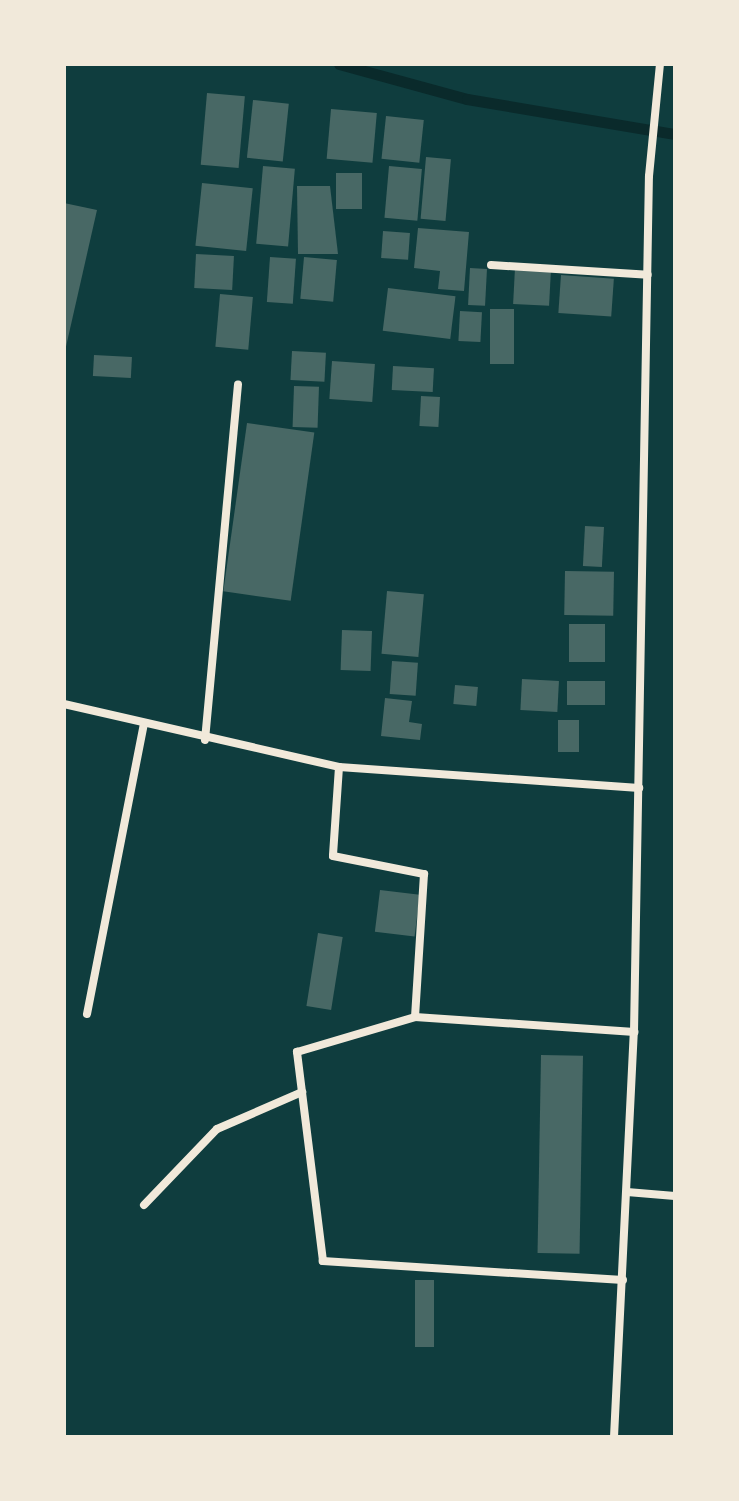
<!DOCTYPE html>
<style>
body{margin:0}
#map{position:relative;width:739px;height:1501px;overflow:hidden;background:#0f3d3e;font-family:Manrope,sans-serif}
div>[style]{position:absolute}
.stream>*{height:11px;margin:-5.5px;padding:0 5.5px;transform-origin:5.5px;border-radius:5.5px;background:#0a2a2b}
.building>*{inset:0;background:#486865;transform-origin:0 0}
.minor>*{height:8px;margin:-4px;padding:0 4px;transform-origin:4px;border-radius:4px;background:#f1e9da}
span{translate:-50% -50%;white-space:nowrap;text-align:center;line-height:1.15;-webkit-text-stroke:6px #f1e9da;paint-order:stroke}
.frame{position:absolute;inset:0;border:66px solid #f1e9da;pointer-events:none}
</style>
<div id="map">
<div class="stream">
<i style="left:339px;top:64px;width:133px;rotate:15.3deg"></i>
<i style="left:467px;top:99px;width:211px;rotate:9.6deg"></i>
</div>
<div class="building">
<i style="left:207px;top:93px;width:38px;height:72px;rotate:5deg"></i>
<i style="left:253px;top:100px;width:36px;height:58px;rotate:6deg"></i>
<i style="left:331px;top:109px;width:46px;height:50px;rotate:5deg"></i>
<i style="left:386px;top:116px;width:38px;height:43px;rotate:6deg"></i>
<i style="left:426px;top:157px;width:25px;height:62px;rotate:5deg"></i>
<i style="left:263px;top:166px;width:32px;height:78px;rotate:5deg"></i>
<i style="left:389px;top:166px;width:33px;height:52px;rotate:5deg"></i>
<i style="left:336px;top:173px;width:26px;height:36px"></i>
<i style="left:202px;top:183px;width:51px;height:63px;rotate:6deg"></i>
<i style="clip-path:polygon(297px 186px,330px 186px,338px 254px,298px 254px)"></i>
<i style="clip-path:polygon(64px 203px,97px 210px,65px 351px,64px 351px)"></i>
<i style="clip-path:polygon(418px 228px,469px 232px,464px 291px,438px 289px,440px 271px,414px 268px)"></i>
<i style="left:383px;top:231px;width:27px;height:27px;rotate:4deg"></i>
<i style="left:196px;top:254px;width:38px;height:34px;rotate:3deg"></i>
<i style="left:270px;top:257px;width:26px;height:45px;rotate:4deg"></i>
<i style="left:304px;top:257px;width:33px;height:42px;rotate:5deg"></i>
<i style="left:470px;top:268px;width:17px;height:37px;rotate:3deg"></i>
<i style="left:515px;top:268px;width:36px;height:36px;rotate:3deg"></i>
<i style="left:561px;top:275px;width:53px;height:38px;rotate:4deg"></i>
<i style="left:388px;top:288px;width:68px;height:43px;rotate:7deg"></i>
<i style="left:220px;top:294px;width:33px;height:53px;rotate:5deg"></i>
<i style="left:490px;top:309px;width:24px;height:55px"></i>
<i style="left:460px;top:311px;width:22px;height:30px;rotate:3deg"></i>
<i style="left:292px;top:351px;width:34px;height:29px;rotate:3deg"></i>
<i style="left:94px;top:355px;width:38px;height:21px;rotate:3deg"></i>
<i style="left:332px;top:361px;width:43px;height:38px;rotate:4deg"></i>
<i style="left:393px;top:366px;width:41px;height:24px;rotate:3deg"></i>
<i style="left:294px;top:386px;width:25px;height:41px;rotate:2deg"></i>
<i style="left:421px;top:396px;width:19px;height:30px;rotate:3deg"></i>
<i style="left:247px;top:423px;width:68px;height:170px;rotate:8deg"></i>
<i style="left:585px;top:526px;width:19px;height:40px;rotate:3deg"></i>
<i style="left:565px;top:571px;width:49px;height:44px;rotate:1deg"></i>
<i style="left:387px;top:591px;width:37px;height:63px;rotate:5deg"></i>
<i style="left:569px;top:624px;width:36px;height:38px"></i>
<i style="left:342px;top:630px;width:30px;height:40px;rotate:2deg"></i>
<i style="left:392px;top:661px;width:26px;height:33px;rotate:4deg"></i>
<i style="left:522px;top:679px;width:37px;height:31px;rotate:3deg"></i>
<i style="left:567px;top:681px;width:38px;height:24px"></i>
<i style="left:455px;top:685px;width:23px;height:19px;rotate:5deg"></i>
<i style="clip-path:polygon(385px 698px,412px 701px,409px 722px,422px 724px,420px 740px,381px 736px)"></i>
<i style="left:558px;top:720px;width:21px;height:32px"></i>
<i style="left:380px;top:890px;width:40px;height:42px;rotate:7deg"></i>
<i style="left:318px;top:933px;width:25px;height:74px;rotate:9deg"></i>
<i style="left:541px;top:1055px;width:42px;height:198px;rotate:1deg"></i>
<i style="left:415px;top:1280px;width:19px;height:67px"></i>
</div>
<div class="minor">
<i style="left:491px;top:265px;width:157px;rotate:3.6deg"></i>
<i style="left:64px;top:704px;width:282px;rotate:12.9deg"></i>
<i style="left:339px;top:767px;width:301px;rotate:4deg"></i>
<i style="left:205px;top:740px;width:357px;rotate:-84.7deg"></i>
<i style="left:339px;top:767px;width:89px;rotate:93.9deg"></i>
<i style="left:333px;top:856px;width:93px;rotate:11.2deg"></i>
<i style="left:424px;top:874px;width:143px;rotate:93.6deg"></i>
<i style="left:87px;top:1014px;width:296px;rotate:-78.9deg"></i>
<i style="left:627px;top:1192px;width:48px;rotate:4.8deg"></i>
<i style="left:144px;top:1205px;width:105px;rotate:-46.2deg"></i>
<i style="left:217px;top:1129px;width:93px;rotate:-23.5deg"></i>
<i style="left:623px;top:1280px;width:301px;rotate:-176.4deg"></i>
<i style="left:323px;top:1261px;width:211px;rotate:-97.1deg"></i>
<i style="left:297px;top:1052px;width:123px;rotate:-16.5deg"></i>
<i style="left:415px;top:1017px;width:220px;rotate:3.9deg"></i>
<i style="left:614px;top:1437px;width:405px;rotate:-87.2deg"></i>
<i style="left:634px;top:1032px;width:856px;rotate:-89deg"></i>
<i style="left:649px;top:176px;width:113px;rotate:-84.4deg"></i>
</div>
<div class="frame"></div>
</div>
